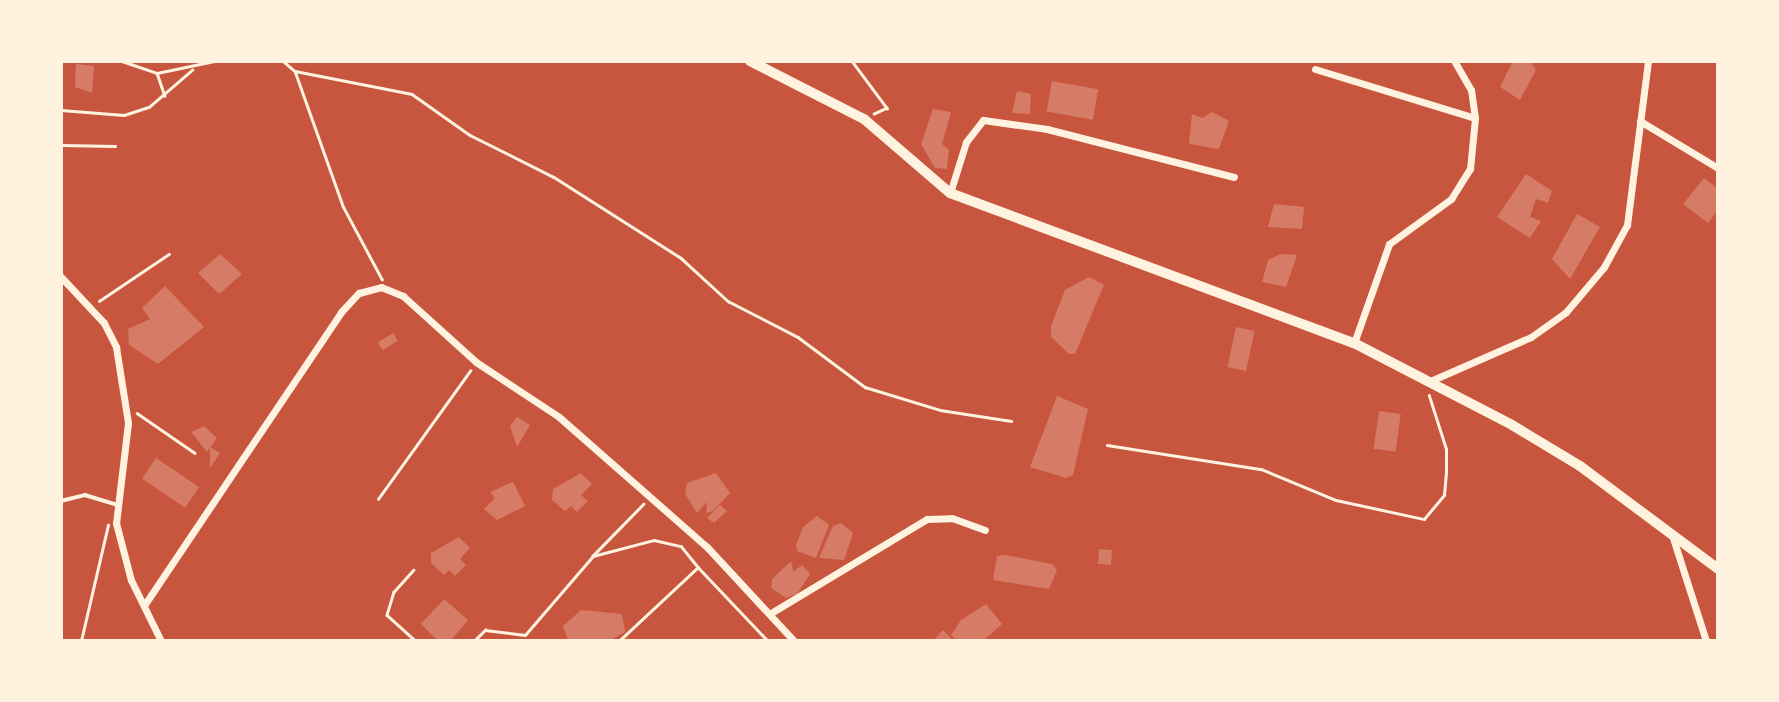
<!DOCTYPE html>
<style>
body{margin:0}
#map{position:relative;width:1779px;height:702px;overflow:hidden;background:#c8553d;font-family:"Archivo Narrow",sans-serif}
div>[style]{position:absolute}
.building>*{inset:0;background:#d67c66;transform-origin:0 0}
.path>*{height:2.5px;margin:-1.25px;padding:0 1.25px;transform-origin:1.25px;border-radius:1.25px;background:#fff3e0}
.service>*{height:3.5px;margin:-1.75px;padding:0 1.75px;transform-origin:1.75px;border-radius:1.75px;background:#fff3e0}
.minor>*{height:7px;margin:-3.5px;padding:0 3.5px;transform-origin:3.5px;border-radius:3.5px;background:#fff3e0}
.tertiary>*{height:10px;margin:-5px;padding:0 5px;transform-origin:5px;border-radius:5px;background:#fff3e0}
span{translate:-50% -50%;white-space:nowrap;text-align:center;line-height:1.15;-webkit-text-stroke:5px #fff3e0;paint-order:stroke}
.frame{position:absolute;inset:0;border:63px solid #fff3e0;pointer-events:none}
</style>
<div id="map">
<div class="building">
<i style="clip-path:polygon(1513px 61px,1530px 61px,1536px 70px,1520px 100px,1500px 87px)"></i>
<i style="clip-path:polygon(76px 64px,94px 66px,92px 93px,75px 87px)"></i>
<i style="left:1052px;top:81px;width:47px;height:31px;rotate:10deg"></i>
<i style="clip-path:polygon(1017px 91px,1031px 94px,1030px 114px,1012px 113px)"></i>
<i style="clip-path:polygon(933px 109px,951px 112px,942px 144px,949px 150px,947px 169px,935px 168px,921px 144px)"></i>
<i style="clip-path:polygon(1212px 112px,1229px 121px,1219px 149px,1189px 144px,1192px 114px,1202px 118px)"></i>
<i style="clip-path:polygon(1526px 174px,1552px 191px,1548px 203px,1536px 199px,1530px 217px,1541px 221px,1530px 238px,1497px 217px)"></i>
<i style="clip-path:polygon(1704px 178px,1718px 189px,1718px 210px,1708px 223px,1683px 204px)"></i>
<i style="clip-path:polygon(1274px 204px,1304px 207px,1302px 229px,1268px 227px)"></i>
<i style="clip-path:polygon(1577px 214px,1600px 227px,1570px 279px,1552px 259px)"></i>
<i style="clip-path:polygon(220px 254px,242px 274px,219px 294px,198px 273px)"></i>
<i style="clip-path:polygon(1281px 254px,1297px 255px,1286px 287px,1262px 282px,1268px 260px)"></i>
<i style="clip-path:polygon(1089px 277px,1104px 285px,1075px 354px,1069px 354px,1051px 337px,1051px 326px,1065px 290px)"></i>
<i style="clip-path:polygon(165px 286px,204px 327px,158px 364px,129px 345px,128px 329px,150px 319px,142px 308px)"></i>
<i style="left:1236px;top:327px;width:19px;height:41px;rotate:12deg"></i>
<i style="left:393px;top:333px;width:9px;height:18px;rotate:58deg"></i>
<i style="clip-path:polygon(1057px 396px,1088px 409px,1073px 475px,1066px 478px,1030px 467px)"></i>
<i style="left:1379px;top:411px;width:22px;height:38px;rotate:8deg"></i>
<i style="clip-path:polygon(517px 417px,530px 425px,517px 447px,510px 426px)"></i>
<i style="clip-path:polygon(204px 426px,217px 438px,207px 452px,191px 432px)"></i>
<i style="clip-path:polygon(210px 447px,220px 453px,210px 468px)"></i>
<i style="left:156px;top:458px;width:52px;height:25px;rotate:34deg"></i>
<i style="clip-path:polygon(581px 473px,592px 484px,581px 495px,588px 501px,577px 512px,571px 506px,565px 511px,552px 500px,553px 489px)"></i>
<i style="clip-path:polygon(716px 473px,730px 493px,713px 511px,706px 513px,707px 502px,697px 513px,685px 494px,687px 483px)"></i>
<i style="clip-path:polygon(513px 482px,525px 506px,497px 520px,484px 509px,495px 498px,490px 492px)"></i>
<i style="clip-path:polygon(720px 505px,727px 511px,714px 523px,707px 518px)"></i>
<i style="clip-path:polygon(817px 516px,829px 525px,816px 558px,797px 551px,796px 545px,803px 527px)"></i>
<i style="clip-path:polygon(841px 523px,853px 533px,844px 560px,819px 558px,833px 526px)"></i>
<i style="clip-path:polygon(459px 537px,470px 548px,460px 559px,466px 565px,455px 576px,449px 570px,444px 575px,431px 563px,431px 553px)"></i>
<i style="left:1099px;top:549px;width:13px;height:15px;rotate:4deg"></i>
<i style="clip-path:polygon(1005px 555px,1052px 564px,1057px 570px,1049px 589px,993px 580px,997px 556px)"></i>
<i style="clip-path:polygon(791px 561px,793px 572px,802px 565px,810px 574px,797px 594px,786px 598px,771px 588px,772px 579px)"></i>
<i style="clip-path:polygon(444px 599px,468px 620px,450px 641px,438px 641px,421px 624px)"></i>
<i style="clip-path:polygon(986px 604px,1002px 624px,983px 641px,956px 641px,951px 635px,961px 620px)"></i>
<i style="clip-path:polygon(581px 610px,622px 614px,625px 632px,609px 641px,568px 641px,563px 626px)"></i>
<i style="clip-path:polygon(943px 630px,954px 641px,935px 639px)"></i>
</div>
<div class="path">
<i style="left:122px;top:61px;width:37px;rotate:19deg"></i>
<i style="left:157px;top:73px;width:58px;rotate:-11.9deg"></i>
<i style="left:283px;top:61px;width:16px;rotate:40deg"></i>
<i style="left:295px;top:71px;width:143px;rotate:70.4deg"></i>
<i style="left:343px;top:206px;width:83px;rotate:61.9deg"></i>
<i style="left:852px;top:61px;width:59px;rotate:53.3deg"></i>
<i style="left:887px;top:108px;width:14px;rotate:155deg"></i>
<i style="left:295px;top:71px;width:119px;rotate:11.1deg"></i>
<i style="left:412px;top:94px;width:71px;rotate:35.3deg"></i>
<i style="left:470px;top:135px;width:94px;rotate:26.6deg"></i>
<i style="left:554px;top:177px;width:151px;rotate:32.5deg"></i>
<i style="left:681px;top:258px;width:64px;rotate:42.5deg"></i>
<i style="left:728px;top:301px;width:79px;rotate:27.2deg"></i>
<i style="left:798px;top:337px;width:84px;rotate:36.7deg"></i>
<i style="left:865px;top:387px;width:78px;rotate:17deg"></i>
<i style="left:940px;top:410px;width:72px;rotate:8.8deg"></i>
<i style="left:157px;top:73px;width:24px;rotate:71deg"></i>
<i style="left:61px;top:110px;width:63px;rotate:4.5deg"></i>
<i style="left:124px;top:115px;width:26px;rotate:-18deg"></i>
<i style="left:149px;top:107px;width:57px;rotate:-40.7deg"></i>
<i style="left:61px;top:145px;width:54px;rotate:1.1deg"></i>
<i style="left:99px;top:301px;width:84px;rotate:-33.9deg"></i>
<i style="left:137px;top:413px;width:70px;rotate:34.6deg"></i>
<i style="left:1107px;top:445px;width:156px;rotate:8.9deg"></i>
<i style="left:1261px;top:469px;width:81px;rotate:22.5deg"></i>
<i style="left:1336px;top:500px;width:90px;rotate:12.2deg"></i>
<i style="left:1424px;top:519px;width:31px;rotate:-50deg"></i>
<i style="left:1444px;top:495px;width:22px;rotate:-85deg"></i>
<i style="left:1446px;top:473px;width:24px;rotate:-90deg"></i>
<i style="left:1446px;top:449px;width:56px;rotate:-107.8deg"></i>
<i style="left:378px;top:499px;width:158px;rotate:-54.3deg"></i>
<i style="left:644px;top:504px;width:73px;rotate:134.4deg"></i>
<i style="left:593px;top:556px;width:63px;rotate:-14.7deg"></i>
<i style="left:654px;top:540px;width:28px;rotate:13deg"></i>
<i style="left:681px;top:546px;width:27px;rotate:51deg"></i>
<i style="left:414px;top:570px;width:30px;rotate:132deg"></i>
<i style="left:394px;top:592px;width:24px;rotate:107deg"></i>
<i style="left:387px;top:615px;width:39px;rotate:42deg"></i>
<i style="left:81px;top:641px;width:119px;rotate:-76.9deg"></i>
<i style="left:474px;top:641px;width:16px;rotate:-45deg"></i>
<i style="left:485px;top:630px;width:40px;rotate:7.1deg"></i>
<i style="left:525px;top:635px;width:104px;rotate:-49.3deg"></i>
<i style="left:619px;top:641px;width:108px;rotate:-43.1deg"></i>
<i style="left:698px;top:567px;width:102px;rotate:46.6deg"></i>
</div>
<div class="service">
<i style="left:61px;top:501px;width:25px;rotate:-14deg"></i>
<i style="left:85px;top:495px;width:31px;rotate:17deg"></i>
</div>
<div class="minor">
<i style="left:1315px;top:69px;width:167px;rotate:17deg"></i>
<i style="left:1640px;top:121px;width:91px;rotate:31.1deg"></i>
<i style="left:950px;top:193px;width:53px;rotate:-72.6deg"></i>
<i style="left:966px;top:142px;width:28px;rotate:-52deg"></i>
<i style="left:983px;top:120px;width:65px;rotate:8deg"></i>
<i style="left:1047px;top:129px;width:193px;rotate:14.4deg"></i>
<i style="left:61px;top:277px;width:63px;rotate:46.9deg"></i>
<i style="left:104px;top:323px;width:27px;rotate:63deg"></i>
<i style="left:116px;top:347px;width:77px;rotate:81deg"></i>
<i style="left:128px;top:423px;width:101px;rotate:96.8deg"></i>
<i style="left:116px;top:523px;width:59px;rotate:75.3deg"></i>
<i style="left:131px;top:580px;width:68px;rotate:63.8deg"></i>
<i style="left:1354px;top:343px;width:105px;rotate:-70.5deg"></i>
<i style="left:1389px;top:244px;width:77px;rotate:-36deg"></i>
<i style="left:1451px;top:199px;width:36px;rotate:-58deg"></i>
<i style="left:1470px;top:169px;width:51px;rotate:-84.4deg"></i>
<i style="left:1475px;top:118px;width:28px;rotate:-98deg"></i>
<i style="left:1471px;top:90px;width:34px;rotate:-120deg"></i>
<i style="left:1428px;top:382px;width:112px;rotate:-23.6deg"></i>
<i style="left:1531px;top:337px;width:43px;rotate:-35.5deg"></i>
<i style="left:1566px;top:312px;width:59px;rotate:-49.8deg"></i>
<i style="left:1604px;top:267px;width:48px;rotate:-61.3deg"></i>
<i style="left:1627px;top:225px;width:165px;rotate:-82.7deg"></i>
<i style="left:1672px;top:535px;width:111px;rotate:72.2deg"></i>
<i style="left:145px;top:604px;width:352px;rotate:-56.1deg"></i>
<i style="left:341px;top:312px;width:26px;rotate:-47deg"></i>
<i style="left:359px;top:293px;width:23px;rotate:-15deg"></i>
<i style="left:381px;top:287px;width:24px;rotate:22deg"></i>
<i style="left:403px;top:296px;width:98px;rotate:42.1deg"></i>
<i style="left:476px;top:362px;width:100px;rotate:33.5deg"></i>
<i style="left:559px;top:417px;width:197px;rotate:41.3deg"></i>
<i style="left:707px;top:547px;width:128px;rotate:47.2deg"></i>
<i style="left:771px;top:613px;width:182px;rotate:-31.1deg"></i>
<i style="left:927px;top:519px;width:25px;rotate:-2deg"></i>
<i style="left:952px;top:518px;width:35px;rotate:20deg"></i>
</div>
<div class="tertiary">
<i style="left:750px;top:61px;width:128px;rotate:27deg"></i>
<i style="left:864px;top:119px;width:113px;rotate:40.7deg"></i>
<i style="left:950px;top:193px;width:431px;rotate:20.4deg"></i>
<i style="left:1354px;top:343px;width:178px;rotate:27.4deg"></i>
<i style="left:1512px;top:425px;width:79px;rotate:31.1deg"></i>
<i style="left:1580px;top:466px;width:172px;rotate:36.7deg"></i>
</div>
<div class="frame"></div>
</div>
